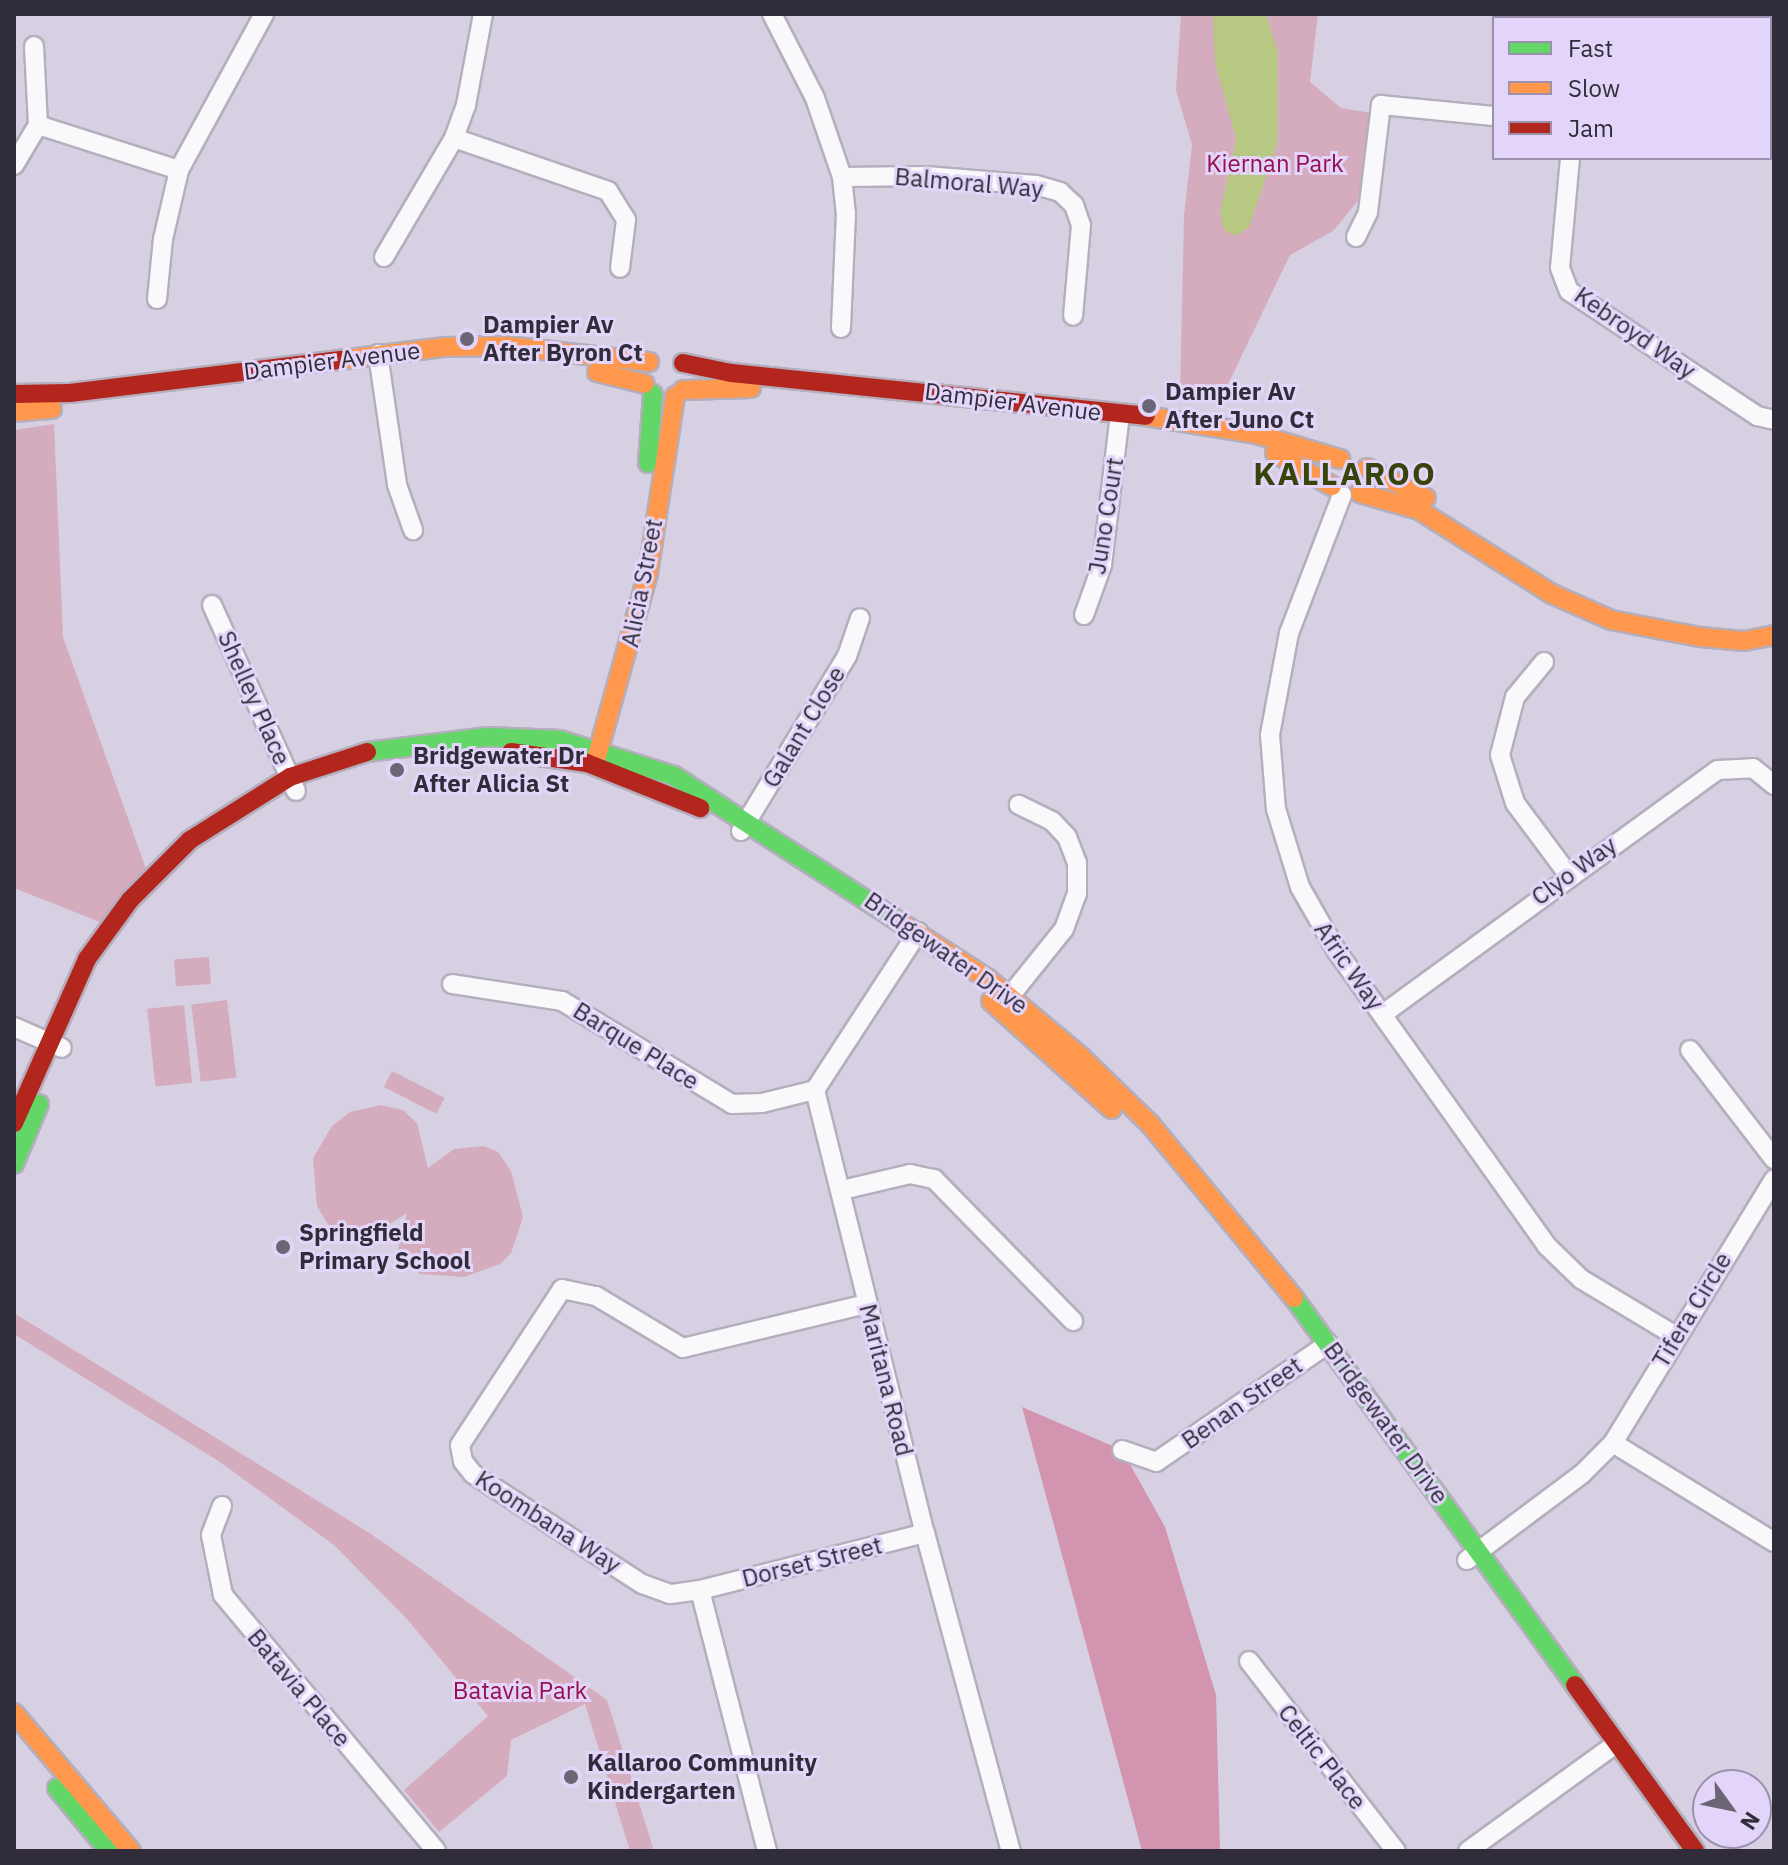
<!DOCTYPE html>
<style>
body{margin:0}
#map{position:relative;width:1788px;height:1865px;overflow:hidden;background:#d7d0e3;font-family:"IBM Plex Sans",sans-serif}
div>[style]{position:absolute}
.green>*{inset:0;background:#d5acbe;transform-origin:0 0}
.forest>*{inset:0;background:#d294af}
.water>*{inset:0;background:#b7c883}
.roads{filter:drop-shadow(2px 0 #b4aebd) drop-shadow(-2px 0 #b4aebd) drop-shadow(0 2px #b4aebd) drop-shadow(0 -2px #b4aebd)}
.street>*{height:18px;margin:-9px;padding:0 9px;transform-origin:9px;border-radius:9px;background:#f9f8fb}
.fast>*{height:18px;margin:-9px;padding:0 9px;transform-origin:9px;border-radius:9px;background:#63d668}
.slow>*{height:18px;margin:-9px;padding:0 9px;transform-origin:9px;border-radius:9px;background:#ff974d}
.jam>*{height:18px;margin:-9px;padding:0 9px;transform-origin:9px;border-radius:9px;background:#b3261e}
.dots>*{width:22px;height:22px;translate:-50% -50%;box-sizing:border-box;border:4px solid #e2d5f9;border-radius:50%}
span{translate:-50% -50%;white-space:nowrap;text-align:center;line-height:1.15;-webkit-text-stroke:6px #e2d5f9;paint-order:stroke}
.park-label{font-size:24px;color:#96104c}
.street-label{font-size:24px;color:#312c3a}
.poi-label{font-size:24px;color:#312c3a;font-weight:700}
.left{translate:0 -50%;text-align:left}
.district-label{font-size:32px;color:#37440a;font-weight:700;letter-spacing:2px}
.frame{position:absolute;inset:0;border:16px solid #312c3a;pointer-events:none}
.legend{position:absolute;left:1492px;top:16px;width:280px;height:144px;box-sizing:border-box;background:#e2d5f9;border:2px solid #9b91ad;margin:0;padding:10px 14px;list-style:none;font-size:24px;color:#312c3a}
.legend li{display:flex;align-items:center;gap:16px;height:40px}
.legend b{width:40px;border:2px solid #9b91ad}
.north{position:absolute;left:1692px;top:1769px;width:80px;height:80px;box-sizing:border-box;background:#e2d5f9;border:2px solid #9b91ad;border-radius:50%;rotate:123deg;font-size:22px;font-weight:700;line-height:32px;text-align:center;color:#312c3a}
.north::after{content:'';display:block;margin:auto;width:28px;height:36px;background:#6b6575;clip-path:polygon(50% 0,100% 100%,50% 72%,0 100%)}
</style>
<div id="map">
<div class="green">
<i style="clip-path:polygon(1181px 14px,1318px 14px,1310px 82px,1341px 108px,1372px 113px,1362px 196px,1333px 231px,1290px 255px,1221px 399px,1180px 395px,1184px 215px,1192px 145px,1176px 90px)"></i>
<i style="clip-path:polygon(54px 424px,63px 637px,149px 877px,110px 926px,14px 888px,14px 430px)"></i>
<i style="left:209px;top:957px;width:27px;height:35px;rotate:86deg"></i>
<i style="left:227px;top:1000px;width:78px;height:36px;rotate:83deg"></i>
<i style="left:184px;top:1005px;width:78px;height:37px;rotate:84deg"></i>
<i style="left:392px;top:1071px;width:59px;height:18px;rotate:27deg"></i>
<i style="clip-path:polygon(381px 1105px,403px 1110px,417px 1123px,428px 1168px,454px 1149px,484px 1146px,498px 1152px,511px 1171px,523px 1217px,511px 1253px,500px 1264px,464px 1277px,420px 1274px,397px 1253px,407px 1213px,371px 1236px,338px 1235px,327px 1223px,317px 1206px,313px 1158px,332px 1126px,350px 1112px)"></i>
<i style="clip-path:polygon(14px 1313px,371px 1534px,607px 1700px,654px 1851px,630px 1851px,585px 1704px,511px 1740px,507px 1776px,439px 1832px,404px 1790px,488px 1716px,406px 1618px,334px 1545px,220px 1462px,14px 1334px)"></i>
</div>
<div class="forest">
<i style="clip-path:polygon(1022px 1407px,1122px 1450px,1165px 1527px,1216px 1695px,1220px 1851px,1142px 1851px)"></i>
</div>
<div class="water">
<i style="clip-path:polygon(1213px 14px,1266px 14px,1278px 53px,1277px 145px,1249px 227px,1236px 236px,1224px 230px,1220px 213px,1236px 139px,1215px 62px)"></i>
</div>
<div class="roads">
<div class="street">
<i style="left:772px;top:14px;width:94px;rotate:62.9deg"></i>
<i style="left:815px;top:98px;width:83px;rotate:71.1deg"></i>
<i style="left:842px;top:177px;width:36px;rotate:84deg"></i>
<i style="left:846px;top:213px;width:115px;rotate:92.5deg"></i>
<i style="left:38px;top:125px;width:148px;rotate:17.7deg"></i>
<i style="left:454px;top:138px;width:163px;rotate:19deg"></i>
<i style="left:608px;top:191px;width:34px;rotate:58deg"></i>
<i style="left:626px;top:220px;width:48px;rotate:97.1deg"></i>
<i style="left:1570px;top:158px;width:110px;rotate:95.2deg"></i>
<i style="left:1560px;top:268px;width:25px;rotate:69deg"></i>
<i style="left:1569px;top:291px;width:226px;rotate:33.6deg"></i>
<i style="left:1757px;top:416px;width:17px;rotate:13deg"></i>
<i style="left:14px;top:165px;width:47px;rotate:-59deg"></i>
<i style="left:38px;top:125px;width:79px;rotate:-92.9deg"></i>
<i style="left:842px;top:177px;width:84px;rotate:-0.7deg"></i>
<i style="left:926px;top:176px;width:110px;rotate:4.7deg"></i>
<i style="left:1036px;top:185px;width:25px;rotate:16deg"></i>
<i style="left:1060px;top:192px;width:19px;rotate:43deg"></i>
<i style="left:1074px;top:205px;width:21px;rotate:71deg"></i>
<i style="left:1081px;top:225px;width:91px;rotate:95deg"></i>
<i style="left:1356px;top:237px;width:28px;rotate:-64deg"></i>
<i style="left:1368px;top:212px;width:108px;rotate:-83.1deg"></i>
<i style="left:1381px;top:105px;width:114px;rotate:5.6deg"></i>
<i style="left:384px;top:257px;width:138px;rotate:-59.5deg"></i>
<i style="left:454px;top:138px;width:35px;rotate:-70deg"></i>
<i style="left:466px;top:105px;width:93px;rotate:-79.4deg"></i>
<i style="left:157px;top:299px;width:60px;rotate:-84.3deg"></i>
<i style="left:163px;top:239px;width:71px;rotate:-76.9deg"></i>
<i style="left:179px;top:170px;width:178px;rotate:-61.4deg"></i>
<i style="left:378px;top:354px;width:132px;rotate:81.7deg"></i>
<i style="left:397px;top:485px;width:48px;rotate:70.4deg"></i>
<i style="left:1342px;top:495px;width:148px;rotate:111deg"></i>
<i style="left:1289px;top:633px;width:104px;rotate:100.6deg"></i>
<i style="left:1270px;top:735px;width:74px;rotate:85.4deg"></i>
<i style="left:1276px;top:809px;width:82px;rotate:72.9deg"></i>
<i style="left:1300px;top:887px;width:73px;rotate:60.3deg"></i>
<i style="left:1336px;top:950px;width:364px;rotate:54.5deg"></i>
<i style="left:1547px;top:1246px;width:47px;rotate:44.1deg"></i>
<i style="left:1581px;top:1279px;width:111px;rotate:31deg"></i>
<i style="left:212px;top:605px;width:204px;rotate:65.7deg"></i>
<i style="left:1084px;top:615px;width:53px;rotate:-70.2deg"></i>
<i style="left:1102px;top:565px;width:152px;rotate:-83.2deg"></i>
<i style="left:1544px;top:662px;width:45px;rotate:129.6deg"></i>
<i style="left:1515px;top:697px;width:60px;rotate:104.5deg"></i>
<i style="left:1500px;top:755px;width:50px;rotate:72.6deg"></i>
<i style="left:1515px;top:803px;width:89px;rotate:53.3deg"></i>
<i style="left:741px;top:831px;width:205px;rotate:-58.8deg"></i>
<i style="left:847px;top:656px;width:40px;rotate:-71.1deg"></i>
<i style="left:918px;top:932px;width:189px;rotate:123.1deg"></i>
<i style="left:815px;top:1090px;width:456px;rotate:76.1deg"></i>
<i style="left:925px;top:1533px;width:329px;rotate:74.9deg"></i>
<i style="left:452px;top:984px;width:111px;rotate:8.8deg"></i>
<i style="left:562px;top:1001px;width:199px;rotate:31.2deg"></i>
<i style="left:732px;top:1104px;width:30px;rotate:-2deg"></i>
<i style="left:762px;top:1103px;width:55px;rotate:-13.8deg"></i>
<i style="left:1002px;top:1006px;width:99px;rotate:-51.2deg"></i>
<i style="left:1064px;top:929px;width:37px;rotate:-70deg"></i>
<i style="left:1077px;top:894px;width:31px;rotate:-90deg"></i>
<i style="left:1077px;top:863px;width:28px;rotate:-111deg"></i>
<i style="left:1067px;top:837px;width:22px;rotate:-133deg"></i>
<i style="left:1052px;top:821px;width:37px;rotate:-154deg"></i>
<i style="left:1383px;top:1014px;width:414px;rotate:-36.1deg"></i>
<i style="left:1718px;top:770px;width:35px;rotate:-3deg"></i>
<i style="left:1753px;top:768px;width:27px;rotate:39deg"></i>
<i style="left:14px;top:1027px;width:52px;rotate:23.6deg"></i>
<i style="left:1690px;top:1050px;width:138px;rotate:52.4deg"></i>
<i style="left:842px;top:1190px;width:70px;rotate:-13.2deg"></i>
<i style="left:910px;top:1174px;width:25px;rotate:12deg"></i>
<i style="left:934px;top:1179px;width:199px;rotate:45.6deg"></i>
<i style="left:1613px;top:1443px;width:189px;rotate:31.6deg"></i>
<i style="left:1122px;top:1450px;width:36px;rotate:19deg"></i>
<i style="left:1156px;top:1462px;width:209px;rotate:-34.5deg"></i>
<i style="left:222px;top:1506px;width:31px;rotate:111deg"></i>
<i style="left:211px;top:1535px;width:61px;rotate:78.7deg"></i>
<i style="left:223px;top:1595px;width:333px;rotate:50.2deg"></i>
<i style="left:1467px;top:1560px;width:144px;rotate:-36.8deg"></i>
<i style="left:1582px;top:1474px;width:44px;rotate:-45deg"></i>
<i style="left:1613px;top:1443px;width:309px;rotate:-58.6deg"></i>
<i style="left:700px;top:1590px;width:232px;rotate:-14.2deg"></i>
<i style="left:1249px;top:1661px;width:240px;rotate:52.3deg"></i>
<i style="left:767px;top:1851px;width:269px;rotate:-104.4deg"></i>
<i style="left:700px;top:1590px;width:30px;rotate:172deg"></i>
<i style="left:670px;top:1594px;width:30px;rotate:-160deg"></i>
<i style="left:642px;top:1584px;width:202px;rotate:-146.9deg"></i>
<i style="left:473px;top:1474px;width:16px;rotate:-128deg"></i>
<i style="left:463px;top:1461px;width:16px;rotate:-101deg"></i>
<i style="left:460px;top:1445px;width:186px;rotate:-56.8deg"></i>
<i style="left:562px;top:1289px;width:35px;rotate:12deg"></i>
<i style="left:596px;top:1296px;width:101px;rotate:30.9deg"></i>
<i style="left:683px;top:1348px;width:188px;rotate:-13.5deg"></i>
<i style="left:1468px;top:1851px;width:184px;rotate:-35.9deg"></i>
</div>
<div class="fast">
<i style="left:648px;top:463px;width:69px;rotate:-85.9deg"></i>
<i style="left:367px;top:752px;width:122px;rotate:-7.1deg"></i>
<i style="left:488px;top:737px;width:72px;rotate:2.4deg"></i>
<i style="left:560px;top:740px;width:120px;rotate:17.5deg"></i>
<i style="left:674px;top:776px;width:270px;rotate:32.9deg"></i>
<i style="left:14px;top:1164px;width:65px;rotate:-67.4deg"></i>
<i style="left:1294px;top:1298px;width:478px;rotate:54deg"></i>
<i style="left:57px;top:1788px;width:82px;rotate:50.5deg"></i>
</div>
<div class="slow">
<i style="left:1693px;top:14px;width:4px;rotate:63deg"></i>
<i style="left:1770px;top:117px;width:6px;rotate:45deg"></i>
<i style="left:340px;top:360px;width:106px;rotate:-7.1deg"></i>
<i style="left:445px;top:347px;width:61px;rotate:-0.9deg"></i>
<i style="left:506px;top:346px;width:144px;rotate:6.4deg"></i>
<i style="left:597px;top:372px;width:49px;rotate:14deg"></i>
<i style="left:683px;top:390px;width:68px;rotate:-1.7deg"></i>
<i style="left:14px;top:412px;width:38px;rotate:-5deg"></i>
<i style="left:1146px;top:416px;width:111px;rotate:9.3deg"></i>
<i style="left:1256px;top:434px;width:88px;rotate:16.6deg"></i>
<i style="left:1275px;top:453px;width:66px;rotate:30.1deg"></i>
<i style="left:1367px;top:468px;width:66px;rotate:27deg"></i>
<i style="left:1360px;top:493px;width:61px;rotate:16.1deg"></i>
<i style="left:1419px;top:510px;width:157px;rotate:32.3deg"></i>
<i style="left:1552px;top:594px;width:64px;rotate:23.8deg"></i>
<i style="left:1611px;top:620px;width:91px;rotate:10.8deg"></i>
<i style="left:1700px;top:637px;width:44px;rotate:5.2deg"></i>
<i style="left:1744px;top:641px;width:31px;rotate:-11deg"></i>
<i style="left:595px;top:763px;width:197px;rotate:-74.4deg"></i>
<i style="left:648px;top:573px;width:179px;rotate:-81.3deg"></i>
<i style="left:901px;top:923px;width:103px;rotate:32.8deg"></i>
<i style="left:988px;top:979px;width:120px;rotate:39.9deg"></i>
<i style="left:1080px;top:1056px;width:98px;rotate:44.2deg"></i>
<i style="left:1150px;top:1124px;width:226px;rotate:50.4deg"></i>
<i style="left:991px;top:1001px;width:162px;rotate:41.8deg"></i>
<i style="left:14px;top:1713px;width:181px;rotate:49.7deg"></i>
</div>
<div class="jam">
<i style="left:683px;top:363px;width:49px;rotate:11.8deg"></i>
<i style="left:731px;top:373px;width:417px;rotate:5.9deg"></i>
<i style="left:14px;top:394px;width:56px;rotate:-1deg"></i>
<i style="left:70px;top:393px;width:272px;rotate:-7deg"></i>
<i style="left:511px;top:752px;width:77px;rotate:8.2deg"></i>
<i style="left:587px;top:763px;width:122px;rotate:21.7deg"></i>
<i style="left:14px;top:1123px;width:180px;rotate:-66deg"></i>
<i style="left:87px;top:959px;width:73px;rotate:-53.9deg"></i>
<i style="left:130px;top:900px;width:85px;rotate:-45deg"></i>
<i style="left:190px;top:840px;width:118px;rotate:-32.2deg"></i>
<i style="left:290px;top:777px;width:81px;rotate:-18deg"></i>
<i style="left:1575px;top:1685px;width:205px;rotate:54.1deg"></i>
</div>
</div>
<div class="dots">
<i style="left:467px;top:339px;background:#6b6575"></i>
<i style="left:1149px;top:406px;background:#6b6575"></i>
<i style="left:397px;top:770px;background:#6b6575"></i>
<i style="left:283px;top:1247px;background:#6b6575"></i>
<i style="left:571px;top:1777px;background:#6b6575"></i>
</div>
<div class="park-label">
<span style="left:1275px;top:164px">Kiernan Park</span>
<span style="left:520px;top:1691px">Batavia Park</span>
</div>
<div class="street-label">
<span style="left:969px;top:183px;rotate:5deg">Balmoral Way</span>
<span style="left:1635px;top:333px;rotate:35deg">Kebroyd Way</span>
<span style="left:332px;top:361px;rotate:-7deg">Dampier Avenue</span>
<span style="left:1013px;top:402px;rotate:7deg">Dampier Avenue</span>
<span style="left:1106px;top:516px;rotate:-81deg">Juno Court</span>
<span style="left:642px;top:583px;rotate:-79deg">Alicia Street</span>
<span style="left:254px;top:698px;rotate:66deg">Shelley Place</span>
<span style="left:804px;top:727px;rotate:-59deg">Galant Close</span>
<span style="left:1574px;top:871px;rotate:-36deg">Clyo Way</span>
<span style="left:946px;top:953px;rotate:35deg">Bridgewater Drive</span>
<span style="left:1349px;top:966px;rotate:55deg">Afric Way</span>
<span style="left:636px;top:1046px;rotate:32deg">Barque Place</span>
<span style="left:1692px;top:1310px;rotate:-59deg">Tifera Circle</span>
<span style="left:886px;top:1380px;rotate:76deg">Maritana Road</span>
<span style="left:1242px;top:1403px;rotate:-35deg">Benan Street</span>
<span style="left:1386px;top:1423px;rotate:54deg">Bridgewater Drive</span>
<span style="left:548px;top:1522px;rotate:33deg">Koombana Way</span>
<span style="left:812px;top:1562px;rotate:-14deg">Dorset Street</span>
<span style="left:299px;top:1688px;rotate:50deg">Batavia Place</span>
<span style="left:1322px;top:1757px;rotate:52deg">Celtic Place</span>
</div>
<div class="poi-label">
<span class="left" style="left:483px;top:339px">Dampier Av<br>After Byron Ct</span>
<span class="left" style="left:1165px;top:406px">Dampier Av<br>After Juno Ct</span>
<span class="left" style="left:413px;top:770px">Bridgewater Dr<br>After Alicia St</span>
<span class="left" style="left:299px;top:1247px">Springfield<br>Primary School</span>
<span class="left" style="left:587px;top:1777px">Kallaroo Community<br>Kindergarten</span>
</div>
<div class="district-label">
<span style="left:1345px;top:473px">KALLAROO</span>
</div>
<div class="frame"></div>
<ul class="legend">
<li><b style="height:10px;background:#63d668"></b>Fast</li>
<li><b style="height:10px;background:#ff974d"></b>Slow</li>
<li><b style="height:10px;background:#b3261e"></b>Jam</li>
</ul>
<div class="north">N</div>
</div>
